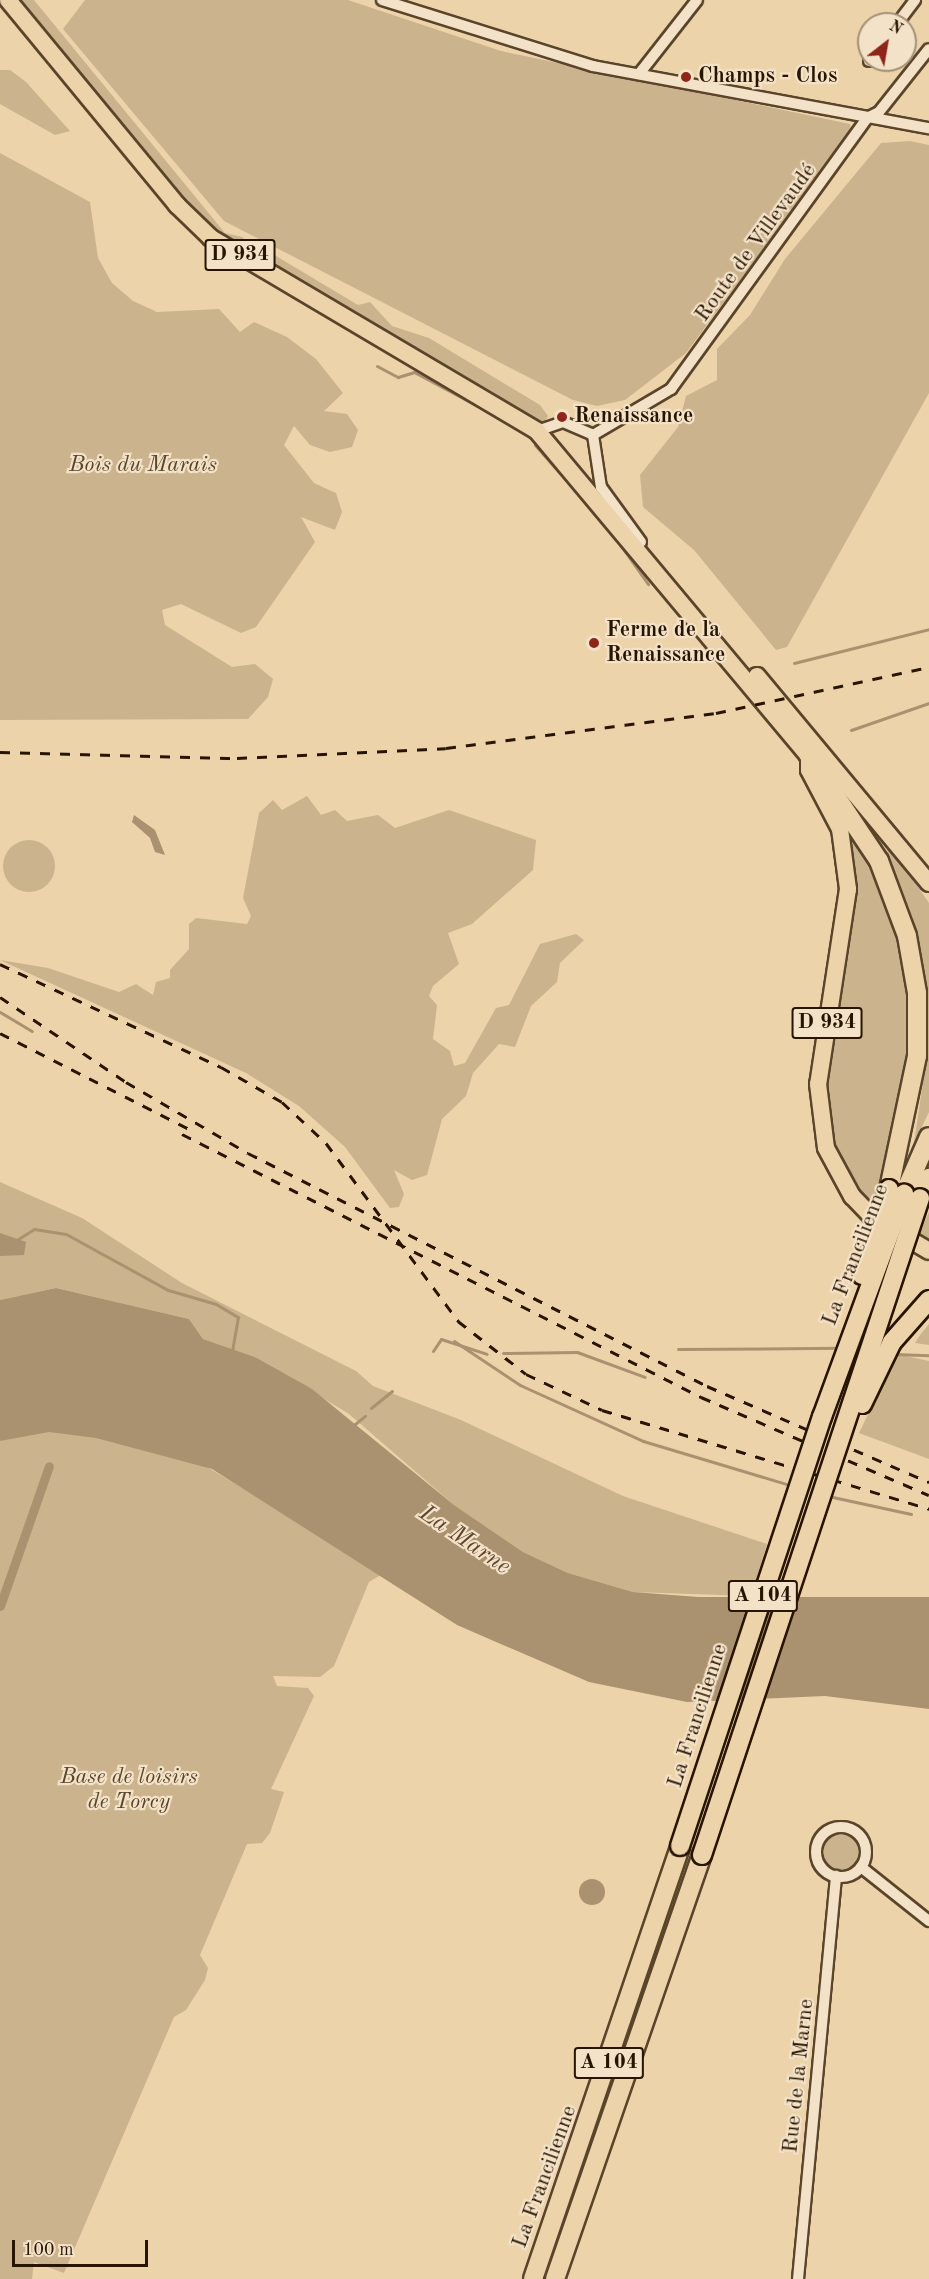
<!DOCTYPE html>
<meta charset="utf-8">
<style>
body{margin:0}
#map{position:relative;width:929px;height:2279px;overflow:hidden;background:#ecd3aa;font-family:"Old Standard TT",serif}
div>[style]{position:absolute}
.green>*{inset:0;background:#cbb38d}
.round{border-radius:50%}
.water>*{inset:0;background:#aa9270}
.stream>*{height:3px;margin:-1.5px;padding:0 1.5px;transform-origin:1.5px;border-radius:1.5px;background:#aa9270}
.canal>*{height:9px;margin:-4.5px;padding:0 4.5px;transform-origin:4.5px;border-radius:4.5px;background:#aa9270}
.roads{filter:drop-shadow(2px 0 #5a442a) drop-shadow(-2px 0 #5a442a) drop-shadow(0 2px #5a442a) drop-shadow(0 -2px #5a442a)}
.street>*{height:10px;margin:-5px;padding:0 5px;transform-origin:5px;border-radius:5px;background:#f3e2c8}
.street>.ring{margin:-5px;padding:0;box-sizing:content-box;background:none;border:10px solid #f3e2c8;border-radius:50%}
.primary>*{height:16px;margin:-8px;padding:0 8px;transform-origin:8px;border-radius:8px;background:#ecd3aa}
.highway>*{height:18px;margin:-9px;padding:0 9px;transform-origin:9px;border-radius:9px;background:#ecd3aa}
.rail>*{height:3px;margin-top:-1.5px;transform-origin:0;background:repeating-linear-gradient(90deg,#291400 0 10px,transparent 0 20px)}
.bridges{filter:drop-shadow(2px 0 #291400) drop-shadow(-2px 0 #291400) drop-shadow(0 2px #291400) drop-shadow(0 -2px #291400)}
.highway-bridge>*{height:18px;margin:-9px;padding:0 9px;transform-origin:9px;border-radius:9px;background:#ecd3aa}
.dots>*{width:16px;height:16px;translate:-50% -50%;box-sizing:border-box;border:3px solid #f3e2c8;border-radius:50%}
span{translate:-50% -50%;white-space:nowrap;text-align:center;line-height:1.15;-webkit-text-stroke:4.5px #f3e2c8;paint-order:stroke}
.shield-label span{padding:2px 4px;background:#f3e2c8;border:2px solid;border-radius:4px;-webkit-text-stroke-width:0}
.shield-label{font-size:21px;color:#291400;font-weight:700}
.poi-label{font-size:22px;color:#291400;font-weight:700}
.left{translate:0 -50%;text-align:left}
.street-label{font-size:22px;color:#291400}
.park-label{font-size:22px;color:#5a442a;font-style:italic}
.water-label{font-size:24px;color:#5d462d;font-style:italic}
.north{position:absolute;left:857px;top:12px;width:60px;height:60px;box-sizing:border-box;background:#f3e2c8;border:2px solid #a29078;border-radius:50%;rotate:31deg;font-size:16px;font-weight:700;line-height:24px;text-align:center;color:#291400}
.north::after{content:'';display:block;margin:auto;width:21px;height:27px;background:#8f2418;clip-path:polygon(50% 0,100% 100%,50% 72%,0 100%)}
.scale{position:absolute;left:12px;top:2240px;width:136px;height:27px;box-sizing:border-box;border:3px solid #291400;border-top:0;padding-left:8px;font-size:18px;line-height:21px;white-space:nowrap;color:#291400;-webkit-text-stroke:4px #f3e2c8;paint-order:stroke}
</style>
<div id="map">
<div class="green">
<i style="clip-path:polygon(16px 0,34px 0,225px 233px,242px 237px,254px 249px,261px 247px,358px 305px,370px 302px,392px 326px,429px 338px,540px 405px,548px 416px,544px 423px,230px 244px,194px 215px)"></i>
<i style="clip-path:polygon(85px 0,348px 0,501px 51px,850px 124px,851px 131px,686px 353px,625px 400px,597px 406px,573px 400px,224px 221px,63px 29px)"></i>
<i style="clip-path:polygon(0 70px,10px 70px,26px 82px,70px 131px,55px 135px,0 104px)"></i>
<i style="clip-path:polygon(910px 141px,929px 145px,929px 393px,787px 647px,776px 650px,694px 550px,643px 507px,640px 475px,678px 427px,686px 396px,717px 380px,717px 349px,750px 315px,785px 259px,881px 143px)"></i>
<i style="clip-path:polygon(0 153px,90px 202px,98px 258px,112px 283px,133px 301px,157px 312px,219px 309px,240px 332px,254px 322px,287px 337px,316px 359px,343px 393px,324px 411px,347px 414px,358px 430px,352px 447px,330px 452px,310px 445px,294px 426px,284px 445px,314px 483px,336px 493px,342px 512px,335px 530px,301px 517px,315px 542px,256px 627px,241px 633px,181px 604px,162px 610px,165px 625px,232px 667px,255px 664px,273px 679px,268px 697px,248px 719px,0 720px)"></i>
<i style="clip-path:polygon(307px 796px,321px 815px,335px 810px,347px 821px,378px 815px,395px 828px,449px 810px,536px 840px,533px 870px,472px 924px,448px 933px,459px 964px,433px 986px,429px 996px,437px 1005px,433px 1039px,450px 1051px,454px 1066px,465px 1063px,496px 1008px,509px 1005px,540px 944px,576px 934px,584px 940px,560px 963px,557px 982px,531px 1006px,515px 1047px,499px 1044px,473px 1073px,466px 1096px,442px 1119px,427px 1175px,412px 1180px,394px 1170px,404px 1194px,399px 1207px,390px 1208px,345px 1147px,299px 1106px,246px 1073px,0 960px,48px 968px,119px 992px,136px 984px,153px 995px,156px 982px,170px 978px,170px 970px,189px 949px,189px 924px,196px 918px,247px 924px,251px 916px,243px 898px,259px 813px,273px 800px,282px 810px)"></i>
<i style="clip-path:polygon(850px 823px,879px 874px,900px 932px,914px 1034px,876px 1216px,838px 1161px,827px 1123px,825px 1081px,849px 944px,852px 871px,846px 830px)"></i>
<i style="clip-path:polygon(881px 834px,929px 903px,929px 1112px,914px 1143px,928px 1049px,927px 991px,913px 919px)"></i>
<i class="round" style="left:3px;top:840px;width:52px;height:52px"></i>
<i style="clip-path:polygon(0 1182px,82px 1218px,182px 1283px,356px 1371px,373px 1386px,461px 1420px,623px 1496px,767px 1544px,751px 1596px,633px 1592px,568px 1573px,523px 1552px,454px 1505px,349px 1414px,255px 1357px,203px 1339px,189px 1319px,56px 1288px,0 1300px)"></i>
<i style="clip-path:polygon(929px 1212px,929px 1245px,917px 1239px)"></i>
<i style="clip-path:polygon(929px 1324px,929px 1345px,915px 1343px,920px 1335px)"></i>
<i style="clip-path:polygon(897px 1354px,929px 1361px,929px 1459px,859px 1433px)"></i>
<i style="clip-path:polygon(37px 1427px,177px 1449px,384px 1573px,369px 1582px,334px 1666px,320px 1677px,273px 1676px,277px 1686px,308px 1688px,314px 1696px,271px 1789px,284px 1792px,270px 1833px,262px 1843px,247px 1844px,200px 1955px,208px 1968px,205px 1980px,186px 2010px,174px 2017px,64px 2273px,34px 2262px,32px 2279px,0 2279px,0 1441px)"></i>
<i class="round" style="left:823px;top:1833px;width:38px;height:38px"></i>
</div>
<div class="water">
<i style="clip-path:polygon(134px 815px,155px 830px,165px 855px,155px 852px,150px 838px,132px 822px)"></i>
<i style="clip-path:polygon(0 1233px,26px 1242px,24px 1255px,0 1256px)"></i>
<i style="clip-path:polygon(56px 1288px,189px 1319px,203px 1339px,255px 1357px,312px 1389px,454px 1505px,523px 1552px,568px 1573px,633px 1592px,698px 1597px,929px 1597px,929px 1709px,825px 1696px,687px 1702px,589px 1682px,457px 1625px,212px 1469px,96px 1438px,49px 1432px,0 1441px,0 1300px)"></i>
<i class="round" style="left:579px;top:1879px;width:26px;height:26px"></i>
</div>
<div class="stream">
<i style="left:377px;top:366px;width:24px;rotate:28deg"></i>
<i style="left:398px;top:377px;width:17px;rotate:-17deg"></i>
<i style="left:414px;top:372px;width:72px;rotate:28deg"></i>
<i style="left:535px;top:445px;width:96px;rotate:48.4deg"></i>
<i style="left:614px;top:536px;width:59px;rotate:54.7deg"></i>
<i style="left:794px;top:663px;width:139px;rotate:-14.1deg"></i>
<i style="left:851px;top:730px;width:83px;rotate:-19.1deg"></i>
<i style="left:0;top:1012px;width:37px;rotate:31deg"></i>
<i style="left:15px;top:1241px;width:22px;rotate:-32deg"></i>
<i style="left:34px;top:1229px;width:32px;rotate:9deg"></i>
<i style="left:66px;top:1234px;width:116px;rotate:28.8deg"></i>
<i style="left:168px;top:1290px;width:50px;rotate:16.3deg"></i>
<i style="left:216px;top:1304px;width:26px;rotate:31deg"></i>
<i style="left:238px;top:1317px;width:34px;rotate:100deg"></i>
<i style="left:454px;top:1341px;width:79px;rotate:33.7deg"></i>
<i style="left:520px;top:1385px;width:135px;rotate:24.5deg"></i>
<i style="left:643px;top:1441px;width:157px;rotate:16.7deg"></i>
<i style="left:678px;top:1349px;width:163px;rotate:-0.4deg"></i>
<i style="left:433px;top:1351px;width:14px;rotate:-56deg"></i>
<i style="left:441px;top:1339px;width:48px;rotate:18.1deg"></i>
<i style="left:503px;top:1353px;width:74px;rotate:-0.8deg"></i>
<i style="left:577px;top:1352px;width:72px;rotate:20.2deg"></i>
<i style="left:895px;top:1354px;width:34px;rotate:2deg"></i>
<i style="left:371px;top:1408px;width:27px;rotate:-39deg"></i>
<i style="left:355px;top:1424px;width:13px;rotate:-39deg"></i>
<i style="left:828px;top:1496px;width:85px;rotate:12.2deg"></i>
</div>
<div class="canal">
<i style="left:0;top:1606px;width:148px;rotate:-70.7deg"></i>
</div>
<div class="roads">
<div class="street">
<i style="left:382px;top:0;width:221px;rotate:17.4deg"></i>
<i style="left:593px;top:66px;width:342px;rotate:10.5deg"></i>
<i style="left:897px;top:24px;width:30px;rotate:-53deg"></i>
<i style="left:869px;top:61px;width:1px;rotate:-90deg"></i>
<i style="left:639px;top:74px;width:94px;rotate:-51.9deg"></i>
<i style="left:537px;top:431px;width:28px;rotate:-19deg"></i>
<i style="left:563px;top:422px;width:33px;rotate:23deg"></i>
<i style="left:593px;top:435px;width:53px;rotate:81.3deg"></i>
<i style="left:601px;top:487px;width:68px;rotate:54deg"></i>
<i style="left:593px;top:435px;width:91px;rotate:-30.5deg"></i>
<i style="left:671px;top:389px;width:334px;rotate:-54.1deg"></i>
<i style="left:867px;top:118px;width:13px;rotate:-27deg"></i>
<i style="left:879px;top:112px;width:80px;rotate:-51.6deg"></i>
<i class="ring" style="left:816px;top:1827px;width:40px;height:40px"></i>
<i style="left:861px;top:1867px;width:87px;rotate:38.5deg"></i>
<i style="left:798px;top:2279px;width:405px;rotate:-84.6deg"></i>
</div>
<div class="primary">
<i style="left:8px;top:0;width:266px;rotate:50.5deg"></i>
<i style="left:177px;top:205px;width:47px;rotate:44.1deg"></i>
<i style="left:211px;top:238px;width:379px;rotate:30.6deg"></i>
<i style="left:537px;top:431px;width:424px;rotate:50.1deg"></i>
<i style="left:809px;top:756px;width:14px;rotate:90deg"></i>
<i style="left:809px;top:770px;width:67px;rotate:62.3deg"></i>
<i style="left:840px;top:829px;width:61px;rotate:82.4deg"></i>
<i style="left:848px;top:889px;width:197px;rotate:98.7deg"></i>
<i style="left:818px;top:1084px;width:64px;rotate:82.9deg"></i>
<i style="left:826px;top:1148px;width:55px;rotate:61.6deg"></i>
<i style="left:852px;top:1196px;width:29px;rotate:46deg"></i>
<i style="left:872px;top:1217px;width:66px;rotate:30.8deg"></i>
<i style="left:757px;top:676px;width:269px;rotate:50.3deg"></i>
</div>
<div class="highway">
<i style="left:809px;top:756px;width:126px;rotate:56.3deg"></i>
<i style="left:879px;top:861px;width:80px;rotate:69.5deg"></i>
<i style="left:907px;top:936px;width:58px;rotate:80deg"></i>
<i style="left:917px;top:993px;width:63px;rotate:90deg"></i>
<i style="left:917px;top:1056px;width:136px;rotate:101.9deg"></i>
<i style="left:904px;top:1194px;width:62px;rotate:-66.3deg"></i>
<i style="left:920px;top:1198px;width:22px;rotate:-66deg"></i>
<i style="left:533px;top:2279px;width:457px;rotate:-71.2deg"></i>
<i style="left:555px;top:2279px;width:449px;rotate:-70.9deg"></i>
</div>
</div>
<div class="rail">
<i style="left:0;top:752px;width:237px;rotate:1.5deg"></i>
<i style="left:237px;top:758px;width:209px;rotate:-2.7deg"></i>
<i style="left:446px;top:748px;width:272px;rotate:-7.4deg"></i>
<i style="left:716px;top:713px;width:218px;rotate:-12.2deg"></i>
<i style="left:0;top:964px;width:244px;rotate:25deg"></i>
<i style="left:221px;top:1067px;width:70px;rotate:29.8deg"></i>
<i style="left:282px;top:1102px;width:60px;rotate:43deg"></i>
<i style="left:326px;top:1143px;width:222px;rotate:53.4deg"></i>
<i style="left:458px;top:1321px;width:86px;rotate:37.9deg"></i>
<i style="left:526px;top:1374px;width:84px;rotate:25.3deg"></i>
<i style="left:602px;top:1410px;width:342px;rotate:16.8deg"></i>
<i style="left:0;top:997px;width:152px;rotate:34deg"></i>
<i style="left:126px;top:1082px;width:141px;rotate:30.2deg"></i>
<i style="left:248px;top:1153px;width:515px;rotate:26.91deg"></i>
<i style="left:707px;top:1386px;width:242px;rotate:23.4deg"></i>
<i style="left:0;top:1033px;width:219px;rotate:26.9deg"></i>
<i style="left:182px;top:1134px;width:582px;rotate:26.87deg"></i>
<i style="left:701px;top:1397px;width:248px;rotate:23.3deg"></i>
</div>
<div class="bridges">
<div class="highway-bridge">
<i style="left:862px;top:1275px;width:90px;rotate:-72.6deg"></i>
<i style="left:862px;top:1404px;width:69px;rotate:-64.2deg"></i>
<i style="left:892px;top:1342px;width:56px;rotate:-48.6deg"></i>
<i style="left:680px;top:1846px;width:452px;rotate:-71.7deg"></i>
<i style="left:822px;top:1417px;width:238px;rotate:-69.8deg"></i>
<i style="left:702px;top:1855px;width:692px;rotate:-71.64deg"></i>
</div>
</div>
<div class="dots">
<i style="left:686px;top:77px;background:#8f2418"></i>
<i style="left:562px;top:417px;background:#8f2418"></i>
<i style="left:594px;top:643px;background:#8f2418"></i>
</div>
<div class="shield-label">
<span style="left:240px;top:255px">D 934</span>
<span style="left:827px;top:1023px">D 934</span>
<span style="left:763px;top:1596px">A 104</span>
<span style="left:609px;top:2063px">A 104</span>
</div>
<div class="poi-label">
<span class="left" style="left:698px;top:77px">Champs - Clos</span>
<span class="left" style="left:574px;top:417px">Renaissance</span>
<span class="left" style="left:606px;top:643px">Ferme de la<br>Renaissance</span>
</div>
<div class="street-label">
<span style="left:756px;top:243px;rotate:-54deg">Route de Villevaudé</span>
<span style="left:856px;top:1255px;rotate:-69deg">La Francilienne</span>
<span style="left:698px;top:1716px;rotate:-72deg">La Francilienne</span>
<span style="left:799px;top:2076px;rotate:-84deg">Rue de la Marne</span>
<span style="left:545px;top:2177px;rotate:-70deg">La Francilienne</span>
</div>
<div class="park-label">
<span style="left:143px;top:466px">Bois du Marais</span>
<span style="left:129px;top:1790px">Base de loisirs<br>de Torcy</span>
</div>
<div class="water-label">
<span style="left:464px;top:1541px;rotate:34deg">La Marne</span>
</div>
<div class="north">N</div>
<div class="scale">100 m</div>
</div>
